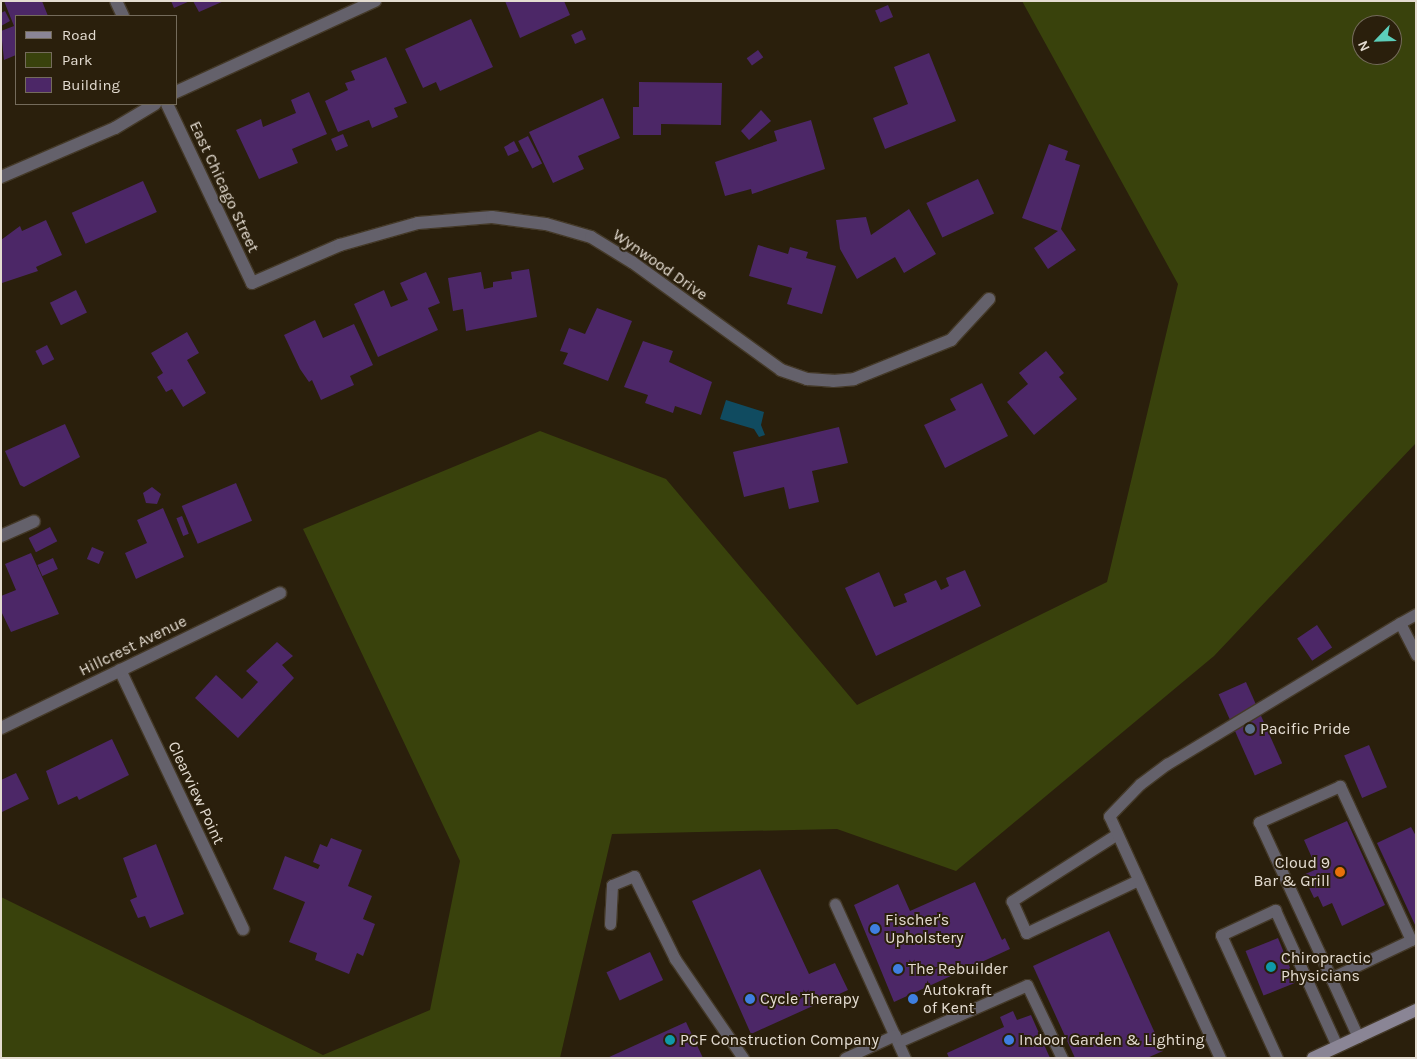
<!DOCTYPE html>
<style>
body{margin:0}
#map{position:relative;width:1417px;height:1059px;overflow:hidden;background:#2a1f0c;font-family:Karla,sans-serif}
div>[style]{position:absolute}
.green>*{inset:0;background:#39420c}
.water>*{inset:0;background:#104b60}
.building>*{inset:0;background:#4c2767;transform-origin:0 0}
.roads{filter:drop-shadow(1px 0 #443928) drop-shadow(-1px 0 #443928) drop-shadow(0 1px #443928) drop-shadow(0 -1px #443928)}
.lane>*{height:11px;margin:-5.5px;padding:0 5.5px;transform-origin:5.5px;border-radius:5.5px;background:#64616b}
.street>*{height:12px;margin:-6px;padding:0 6px;transform-origin:6px;border-radius:6px;background:#64616b}
.secondary>*{height:12px;margin:-6px;padding:0 6px;transform-origin:6px;border-radius:6px;background:#8a8595}
.dots>*{width:14px;height:14px;translate:-50% -50%;box-sizing:border-box;border:2px solid #2a1f0c;border-radius:50%}
span{translate:-50% -50%;white-space:nowrap;text-align:center;line-height:1.15;-webkit-text-stroke:4px #2a1f0c;paint-order:stroke}
.street-label{font-size:16px;color:#e4dcd1}
.poi-label{font-size:16px;color:#e4dcd1}
.left{translate:0 -50%;text-align:left}
.right{translate:-100% -50%;text-align:right}
.frame{position:absolute;inset:0;border:2px solid #e4dcd1;pointer-events:none}
.legend{position:absolute;left:15px;top:15px;width:162px;height:90px;box-sizing:border-box;background:#2a1f0c;border:1px solid #746b5b;margin:0;padding:6px 9px;list-style:none;font-size:15px;color:#e4dcd1}
.legend li{display:flex;align-items:center;gap:10px;height:25px}
.legend b{width:25px;border:1px solid #746b5b}
.north{position:absolute;left:1352px;top:15px;width:50px;height:50px;box-sizing:border-box;background:#2a1f0c;border:1px solid #746b5b;border-radius:50%;rotate:246deg;font-size:14px;font-weight:700;line-height:20px;text-align:center;color:#e4dcd1}
.north::after{content:'';display:block;margin:auto;width:18px;height:22px;background:#5cceba;clip-path:polygon(50% 0,100% 100%,50% 72%,0 100%)}
</style>
<div id="map">
<div class="green">
<i style="clip-path:polygon(evenodd,1022px 1px,1416px 1px,1416px 443px,1214px 656px,956px 871px,837px 829px,612px 834px,560px 1058px,1px 1058px,1px 897px,323px 1055px,430px 1010px,460px 861px,303px 529px,540px 431px,666px 479px,857px 705px,1107px 582px,1178px 284px,1022px 1px,1362px 25px,1392px 25px,1392px 55px,1362px 55px,1362px 25px)"></i>
</div>
<div class="water">
<i style="clip-path:polygon(726px 400px,764px 412px,761px 425px,765px 435px,759px 437px,754px 429px,720px 419px)"></i>
</div>
<div class="building">
<i style="clip-path:polygon(4px 1px,42px 1px,48px 16px,16px 16px,16px 55px,4px 60px,1px 31px,14px 26px)"></i>
<i style="clip-path:polygon(171px 1px,190px 1px,174px 8px)"></i>
<i style="clip-path:polygon(193px 1px,224px 1px,199px 12px)"></i>
<i style="clip-path:polygon(505px 1px,564px 1px,570px 15px,520px 38px)"></i>
<i style="left:888px;top:5px;width:13px;height:14px;rotate:67deg"></i>
<i style="clip-path:polygon(5px 11px,10px 21px,1px 26px,1px 13px)"></i>
<i style="clip-path:polygon(471px 19px,493px 67px,440px 91px,436px 82px,423px 88px,405px 49px)"></i>
<i style="left:582px;top:30px;width:10px;height:12px;rotate:66deg"></i>
<i style="left:758px;top:50px;width:9px;height:14px;rotate:54deg"></i>
<i style="clip-path:polygon(929px 53px,956px 121px,885px 149px,873px 118px,908px 104px,894px 67px)"></i>
<i style="clip-path:polygon(386px 57px,407px 103px,394px 108px,398px 117px,372px 128px,369px 120px,338px 132px,325px 101px,348px 90px,345px 83px,355px 80px,351px 71px)"></i>
<i style="clip-path:polygon(639px 82px,722px 83px,721px 125px,661px 124px,661px 135px,633px 135px,633px 107px,639px 107px)"></i>
<i style="clip-path:polygon(309px 92px,327px 134px,292px 149px,298px 163px,259px 179px,236px 130px,261px 119px,263px 127px,296px 113px,291px 100px)"></i>
<i style="clip-path:polygon(603px 98px,620px 138px,578px 156px,584px 169px,553px 183px,529px 132px)"></i>
<i style="clip-path:polygon(761px 110px,771px 121px,749px 140px,741px 131px)"></i>
<i style="clip-path:polygon(811px 120px,825px 169px,752px 194px,751px 189px,725px 196px,715px 162px,777px 141px,774px 131px)"></i>
<i style="left:343px;top:134px;width:13px;height:13px;rotate:67deg"></i>
<i style="left:528px;top:136px;width:31px;height:11px;rotate:63deg"></i>
<i style="clip-path:polygon(514px 141px,519px 151px,508px 156px,504px 147px)"></i>
<i style="clip-path:polygon(1049px 144px,1068px 151px,1065px 160px,1080px 165px,1061px 229px,1076px 250px,1048px 269px,1034px 248px,1058px 231px,1022px 218px)"></i>
<i style="left:978px;top:179px;width:38px;height:57px;rotate:65deg"></i>
<i style="left:143px;top:181px;width:34px;height:78px;rotate:66deg"></i>
<i style="clip-path:polygon(909px 209px,936px 254px,904px 273px,895px 257px,857px 279px,840px 249px,836px 220px,866px 217px,871px 235px)"></i>
<i style="clip-path:polygon(46px 220px,62px 255px,36px 267px,38px 271px,2px 283px,1px 240px,20px 226px,22px 231px)"></i>
<i style="clip-path:polygon(758px 245px,788px 254px,790px 247px,808px 252px,806px 258px,836px 266px,822px 314px,787px 304px,792px 288px,749px 276px)"></i>
<i style="clip-path:polygon(529px 269px,537px 317px,466px 331px,463px 309px,453px 311px,448px 278px,481px 272px,484px 289px,493px 287px,493px 282px,512px 279px,511px 272px)"></i>
<i style="clip-path:polygon(426px 272px,440px 303px,428px 308px,438px 330px,378px 357px,354px 304px,384px 290px,391px 307px,408px 300px,400px 283px)"></i>
<i style="left:76px;top:290px;width:25px;height:29px;rotate:64deg"></i>
<i style="clip-path:polygon(597px 308px,632px 321px,608px 381px,563px 364px,568px 353px,560px 351px,569px 328px,585px 334px)"></i>
<i style="clip-path:polygon(315px 320px,323px 338px,354px 324px,373px 365px,350px 376px,354px 385px,321px 400px,312px 380px,309px 382px,300px 369px,284px 335px)"></i>
<i style="clip-path:polygon(187px 332px,199px 353px,187px 360px,206px 393px,183px 407px,172px 389px,166px 392px,157px 377px,163px 373px,151px 353px)"></i>
<i style="clip-path:polygon(643px 341px,673px 351px,669px 362px,712px 382px,701px 415px,675px 406px,673px 413px,645px 403px,648px 395px,624px 387px)"></i>
<i style="left:47px;top:345px;width:16px;height:13px;rotate:63deg"></i>
<i style="clip-path:polygon(1046px 351px,1064px 373px,1059px 377px,1077px 399px,1034px 435px,1007px 402px,1028px 384px,1019px 373px)"></i>
<i style="clip-path:polygon(982px 383px,1008px 436px,945px 468px,924px 425px,956px 410px,950px 399px)"></i>
<i style="clip-path:polygon(65px 424px,80px 457px,24px 487px,20px 485px,5px 451px)"></i>
<i style="clip-path:polygon(839px 427px,848px 463px,812px 471px,819px 502px,789px 509px,784px 487px,744px 497px,733px 452px)"></i>
<i style="left:236px;top:483px;width:41px;height:59px;rotate:67deg"></i>
<i style="clip-path:polygon(152px 487px,161px 494px,157px 504px,146px 503px,143px 493px)"></i>
<i style="clip-path:polygon(163px 508px,184px 557px,136px 579px,125px 553px,147px 543px,137px 520px)"></i>
<i style="left:182px;top:516px;width:19px;height:6px;rotate:69deg"></i>
<i style="left:50px;top:527px;width:16px;height:24px;rotate:63deg"></i>
<i style="left:92px;top:547px;width:13px;height:13px;rotate:23deg"></i>
<i style="clip-path:polygon(31px 553px,59px 614px,11px 632px,1px 611px,1px 596px,16px 590px,5px 564px)"></i>
<i style="left:53px;top:558px;width:12px;height:17px;rotate:66deg"></i>
<i style="clip-path:polygon(965px 570px,981px 606px,876px 656px,845px 588px,879px 572px,894px 607px,907px 602px,904px 594px,936px 580px,941px 590px,949px 586px,946px 578px)"></i>
<i style="left:1317px;top:625px;width:27px;height:24px;rotate:56deg"></i>
<i style="clip-path:polygon(277px 642px,293px 656px,282px 665px,294px 678px,238px 738px,195px 698px,216px 675px,242px 699px,258px 682px,246px 671px)"></i>
<i style="left:1246px;top:682px;width:89px;height:30px;rotate:66deg"></i>
<i style="clip-path:polygon(112px 739px,129px 775px,79px 800px,77px 796px,58px 805px,46px 771px)"></i>
<i style="left:1369px;top:745px;width:46px;height:27px;rotate:67deg"></i>
<i style="clip-path:polygon(16px 773px,29px 799px,2px 812px,1px 780px)"></i>
<i style="clip-path:polygon(1347px 821px,1385px 905px,1342px 926px,1332px 903px,1323px 907px,1318px 896px,1314px 898px,1303px 875px,1317px 869px,1304px 840px)"></i>
<i style="clip-path:polygon(1411px 827px,1416px 836px,1416px 927px,1377px 843px)"></i>
<i style="clip-path:polygon(331px 838px,362px 850px,348px 886px,372px 896px,363px 919px,375px 924px,363px 956px,357px 953px,349px 974px,315px 960px,317px 953px,289px 942px,305px 902px,273px 889px,285px 856px,318px 869px,320px 865px,313px 862px,320px 844px,327px 847px)"></i>
<i style="clip-path:polygon(156px 844px,184px 914px,150px 928px,145px 916px,138px 918px,130px 900px,137px 897px,123px 858px)"></i>
<i style="clip-path:polygon(760px 869px,809px 974px,835px 963px,848px 990px,751px 1034px,692px 901px)"></i>
<i style="clip-path:polygon(975px 882px,1002px 940px,1005px 938px,1010px 949px,894px 1002px,854px 905px,898px 884px,910px 911px)"></i>
<i style="clip-path:polygon(1109px 931px,1163px 1051px,1147px 1058px,1075px 1058px,1033px 966px)"></i>
<i style="left:1278px;top:938px;width:48px;height:35px;rotate:68deg"></i>
<i style="left:650px;top:952px;width:31px;height:48px;rotate:65deg"></i>
<i style="clip-path:polygon(1013px 1011px,1017px 1020px,1031px 1015px,1050px 1058px,949px 1058px,947px 1053px,1004px 1027px,1000px 1017px)"></i>
<i style="clip-path:polygon(686px 1022px,703px 1058px,607px 1058px)"></i>
</div>
<div class="roads">
<div class="lane">
<i style="left:1416px;top:614px;width:18px;rotate:151deg"></i>
<i style="left:1400px;top:623px;width:36px;rotate:63deg"></i>
<i style="left:1117px;top:834px;width:125px;rotate:147.5deg"></i>
<i style="left:1012px;top:901px;width:35px;rotate:66deg"></i>
<i style="left:1026px;top:933px;width:124px;rotate:-25.3deg"></i>
<i style="left:835px;top:904px;width:169px;rotate:65.6deg"></i>
<i style="left:610px;top:924px;width:39px;rotate:-87deg"></i>
<i style="left:612px;top:885px;width:24px;rotate:-22deg"></i>
<i style="left:634px;top:876px;width:93px;rotate:63.7deg"></i>
<i style="left:675px;top:959px;width:120px;rotate:55.5deg"></i>
<i style="left:1331px;top:978px;width:89px;rotate:-25.4deg"></i>
<i style="left:1411px;top:940px;width:170px;rotate:-114.8deg"></i>
<i style="left:1340px;top:786px;width:89px;rotate:156deg"></i>
<i style="left:1259px;top:822px;width:172px;rotate:65.2deg"></i>
<i style="left:1331px;top:978px;width:65px;rotate:65.4deg"></i>
<i style="left:898px;top:1042px;width:141px;rotate:-23.8deg"></i>
<i style="left:1027px;top:985px;width:81px;rotate:64.4deg"></i>
<i style="left:845px;top:1058px;width:55px;rotate:-24.7deg"></i>
<i style="left:1220px;top:1058px;width:266px;rotate:-114.6deg"></i>
<i style="left:1109px;top:816px;width:45px;rotate:-45.9deg"></i>
<i style="left:1140px;top:784px;width:34px;rotate:-37deg"></i>
<i style="left:1167px;top:764px;width:272px;rotate:-31.2deg"></i>
<i style="left:1277px;top:1058px;width:135px;rotate:-114.5deg"></i>
<i style="left:1221px;top:935px;width:60px;rotate:-24.8deg"></i>
<i style="left:1275px;top:910px;width:149px;rotate:65.5deg"></i>
</div>
<div class="street">
<i style="left:116px;top:1px;width:17px;rotate:65deg"></i>
<i style="left:176px;top:92px;width:219px;rotate:-24.6deg"></i>
<i style="left:167px;top:104px;width:198px;rotate:64.6deg"></i>
<i style="left:252px;top:283px;width:96px;rotate:-23.4deg"></i>
<i style="left:340px;top:245px;width:81px;rotate:-15.8deg"></i>
<i style="left:418px;top:223px;width:74px;rotate:-4.6deg"></i>
<i style="left:492px;top:217px;width:54px;rotate:7.4deg"></i>
<i style="left:546px;top:224px;width:47px;rotate:16.1deg"></i>
<i style="left:591px;top:237px;width:48px;rotate:31.4deg"></i>
<i style="left:632px;top:262px;width:184px;rotate:35.9deg"></i>
<i style="left:781px;top:370px;width:28px;rotate:19deg"></i>
<i style="left:807px;top:379px;width:26px;rotate:4deg"></i>
<i style="left:833px;top:381px;width:21px;rotate:-5deg"></i>
<i style="left:854px;top:379px;width:105px;rotate:-21.9deg"></i>
<i style="left:951px;top:340px;width:56px;rotate:-47.2deg"></i>
<i style="left:1px;top:177px;width:124px;rotate:-23.3deg"></i>
<i style="left:115px;top:128px;width:47px;rotate:-31deg"></i>
<i style="left:1px;top:536px;width:36px;rotate:-24deg"></i>
<i style="left:120px;top:670px;width:287px;rotate:64.6deg"></i>
<i style="left:1px;top:728px;width:310px;rotate:-25.8deg"></i>
</div>
<div class="secondary">
<i style="left:1313px;top:1058px;width:114px;rotate:-25deg"></i>
</div>
</div>
<div class="dots">
<i style="left:1250px;top:729px;background:#5c6f8a"></i>
<i style="left:1340px;top:872px;background:#e8710a"></i>
<i style="left:875px;top:929px;background:#3f7fe0"></i>
<i style="left:1271px;top:967px;background:#0f9aa8"></i>
<i style="left:898px;top:969px;background:#3f7fe0"></i>
<i style="left:750px;top:999px;background:#3f7fe0"></i>
<i style="left:913px;top:999px;background:#3f7fe0"></i>
<i style="left:670px;top:1040px;background:#0f9aa8"></i>
<i style="left:1009px;top:1040px;background:#3f7fe0"></i>
</div>
<div class="street-label">
<span style="left:224px;top:187px;rotate:65deg">East Chicago Street</span>
<span style="left:660px;top:265px;rotate:35deg">Wynwood Drive</span>
<span style="left:133px;top:646px;rotate:-26deg">Hillcrest Avenue</span>
<span style="left:196px;top:793px;rotate:65deg">Clearview Point</span>
</div>
<div class="poi-label">
<span class="left" style="left:1260px;top:729px">Pacific Pride</span>
<span class="right" style="left:1330px;top:872px">Cloud 9<br>Bar &amp; Grill</span>
<span class="left" style="left:885px;top:929px">Fischer's<br>Upholstery</span>
<span class="left" style="left:1281px;top:967px">Chiropractic<br>Physicians</span>
<span class="left" style="left:908px;top:969px">The Rebuilder</span>
<span class="left" style="left:923px;top:999px">Autokraft<br>of Kent</span>
<span class="left" style="left:760px;top:999px">Cycle Therapy</span>
<span class="left" style="left:680px;top:1040px">PCF Construction Company</span>
<span class="left" style="left:1019px;top:1040px">Indoor Garden &amp; Lighting</span>
</div>
<div class="frame"></div>
<ul class="legend">
<li><b style="height:6px;background:#8a8595"></b>Road</li>
<li><b style="height:14px;background:#39420c"></b>Park</li>
<li><b style="height:14px;background:#4c2767"></b>Building</li>
</ul>
<div class="north">N</div>
</div>
